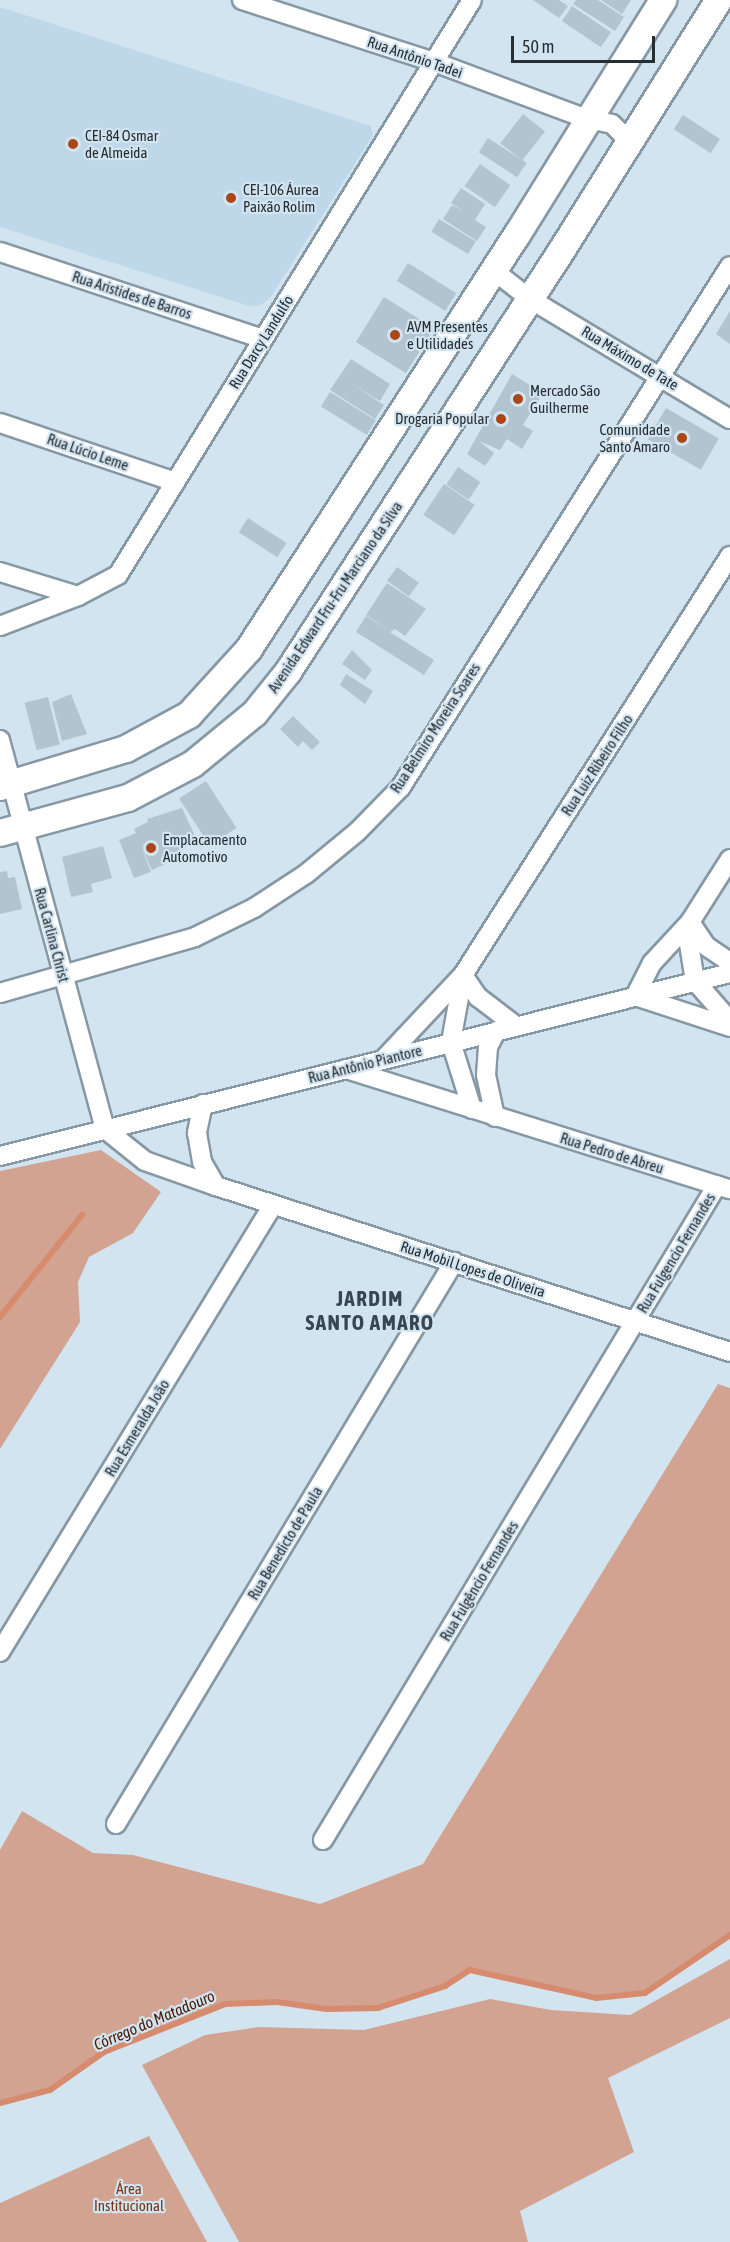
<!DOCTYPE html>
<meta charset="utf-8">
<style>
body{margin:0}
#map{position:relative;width:730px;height:2242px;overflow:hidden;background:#d2e4f0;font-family:"Asap Condensed",sans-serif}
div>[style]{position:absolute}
.built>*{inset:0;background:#bfd8e9}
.green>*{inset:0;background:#d2a391}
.stream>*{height:6px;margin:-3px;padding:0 3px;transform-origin:3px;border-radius:3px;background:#d78b6e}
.building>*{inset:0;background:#b2c4d0;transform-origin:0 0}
.roads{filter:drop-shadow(2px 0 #8698a3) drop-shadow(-2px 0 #8698a3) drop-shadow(0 2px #8698a3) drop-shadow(0 -2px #8698a3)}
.street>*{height:18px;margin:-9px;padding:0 9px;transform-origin:9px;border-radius:9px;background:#fff}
.secondary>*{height:26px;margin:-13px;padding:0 13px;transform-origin:13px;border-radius:13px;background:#fff}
.dots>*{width:16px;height:16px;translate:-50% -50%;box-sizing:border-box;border:3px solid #d2e4f0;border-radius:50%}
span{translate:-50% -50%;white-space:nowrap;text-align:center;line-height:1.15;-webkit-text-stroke:4.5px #d2e4f0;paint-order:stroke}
.street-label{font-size:15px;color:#272e33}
.poi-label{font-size:15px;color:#272e33}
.left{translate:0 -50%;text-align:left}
.right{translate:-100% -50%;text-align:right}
.park-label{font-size:15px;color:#793316}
.water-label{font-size:16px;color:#481904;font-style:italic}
.district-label{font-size:21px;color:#374650;font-weight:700;letter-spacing:1.5px}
.scale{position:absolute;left:511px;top:36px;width:144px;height:27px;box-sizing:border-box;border:3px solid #272e33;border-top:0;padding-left:8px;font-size:18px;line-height:21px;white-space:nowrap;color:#272e33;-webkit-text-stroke:4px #d2e4f0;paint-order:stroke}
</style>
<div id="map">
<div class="built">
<i style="clip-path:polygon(0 7px,371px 126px,373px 135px,271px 297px,261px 305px,249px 306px,0 227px)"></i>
</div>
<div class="green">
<i style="clip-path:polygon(101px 1150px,161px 1192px,133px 1233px,89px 1257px,78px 1282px,80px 1322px,0 1449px,0 1171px)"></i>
<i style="clip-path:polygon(718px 1384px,730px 1388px,730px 1936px,645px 1993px,596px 1998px,470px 1970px,445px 1986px,378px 2008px,327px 2009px,277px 2002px,225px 2004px,104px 2052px,50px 2090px,0 2103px,0 1850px,22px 1811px,93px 1853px,133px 1855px,320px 1904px,423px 1864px)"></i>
<i style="clip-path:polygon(730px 1959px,730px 2018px,608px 2078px,634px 2152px,520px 2211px,528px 2242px,239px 2242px,142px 2065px,205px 2035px,259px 2027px,364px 2030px,490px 1999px,551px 2010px,630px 2015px)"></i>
<i style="clip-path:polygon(149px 2136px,207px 2242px,0 2242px,0 2203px)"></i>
</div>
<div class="stream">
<i style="left:0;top:1317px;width:131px;rotate:-51.2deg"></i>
<i style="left:0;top:2103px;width:52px;rotate:-14.6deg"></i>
<i style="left:50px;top:2090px;width:66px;rotate:-35.1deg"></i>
<i style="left:104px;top:2052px;width:130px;rotate:-21.6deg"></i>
<i style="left:225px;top:2004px;width:52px;rotate:-2.2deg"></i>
<i style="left:277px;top:2002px;width:50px;rotate:8deg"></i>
<i style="left:327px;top:2009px;width:51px;rotate:-1.1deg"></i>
<i style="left:378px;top:2008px;width:71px;rotate:-18.2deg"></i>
<i style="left:445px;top:1986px;width:30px;rotate:-33deg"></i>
<i style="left:470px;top:1970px;width:129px;rotate:12.5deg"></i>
<i style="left:596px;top:1998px;width:49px;rotate:-5.8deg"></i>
<i style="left:645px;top:1993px;width:103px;rotate:-34.3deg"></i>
</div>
<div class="building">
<i style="clip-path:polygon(533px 0,559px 0,568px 6px,559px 18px)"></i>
<i style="clip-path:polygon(576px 0,598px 0,624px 17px,615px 31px,573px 4px)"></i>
<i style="clip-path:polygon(601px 0,631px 0,622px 14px)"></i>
<i style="left:572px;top:6px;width:47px;height:18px;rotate:34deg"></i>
<i style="left:523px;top:114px;width:28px;height:37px;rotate:38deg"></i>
<i style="left:683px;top:115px;width:44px;height:17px;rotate:33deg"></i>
<i style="left:488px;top:138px;width:46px;height:17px;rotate:33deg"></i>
<i style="left:480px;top:164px;width:37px;height:27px;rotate:35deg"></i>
<i style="clip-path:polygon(461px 188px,485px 204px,475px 220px,486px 227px,477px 241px,443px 219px,452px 205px,464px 212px,451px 203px)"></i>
<i style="left:439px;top:219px;width:43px;height:15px;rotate:31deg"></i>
<i style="left:408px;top:263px;width:57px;height:21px;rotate:32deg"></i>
<i style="left:384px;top:297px;width:59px;height:53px;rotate:32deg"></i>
<i style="clip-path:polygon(730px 311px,730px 344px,716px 334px)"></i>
<i style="clip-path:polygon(351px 359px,390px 384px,380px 401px,352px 384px,384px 405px,375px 419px,330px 390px)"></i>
<i style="clip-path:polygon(512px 374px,543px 393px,523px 425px,533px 431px,522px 449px,507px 439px,500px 450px,479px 441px,494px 453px,485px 466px,467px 454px)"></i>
<i style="left:330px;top:392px;width:54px;height:17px;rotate:32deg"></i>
<i style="left:666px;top:408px;width:61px;height:36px;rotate:30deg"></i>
<i style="left:458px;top:467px;width:27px;height:21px;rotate:34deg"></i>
<i style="left:444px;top:484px;width:37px;height:37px;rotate:34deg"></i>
<i style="left:248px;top:518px;width:46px;height:17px;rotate:33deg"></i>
<i style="left:397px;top:567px;width:27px;height:17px;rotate:36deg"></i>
<i style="clip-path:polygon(387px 583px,426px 609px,405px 636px,395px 629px,390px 632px,434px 660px,424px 675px,356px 632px,366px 616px,388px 630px,366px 615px)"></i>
<i style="clip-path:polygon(352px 650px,372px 670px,365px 680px,342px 664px)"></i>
<i style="clip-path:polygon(346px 674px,373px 691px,365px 704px,340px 685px)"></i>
<i style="clip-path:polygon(71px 694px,87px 734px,62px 741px,52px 702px)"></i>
<i style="left:48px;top:697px;width:49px;height:24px;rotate:76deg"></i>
<i style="clip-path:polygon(293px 716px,320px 742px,312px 750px,303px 741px,298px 747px,280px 729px)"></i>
<i style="left:206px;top:781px;width:56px;height:32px;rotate:57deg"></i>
<i style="clip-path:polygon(182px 808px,195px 836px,178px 844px,183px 856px,152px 870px,142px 849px,151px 872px,134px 878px,119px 840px,136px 833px,134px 829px,148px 822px,147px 819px)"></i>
<i style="clip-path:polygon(103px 846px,112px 878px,91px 884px,93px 892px,71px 897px,62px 857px)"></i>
<i style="clip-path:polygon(7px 871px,8px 878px,15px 877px,22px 909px,0 914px,0 872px)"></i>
</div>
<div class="roads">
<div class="street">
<i style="left:242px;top:0;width:202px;rotate:17.9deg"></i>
<i style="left:434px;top:62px;width:163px;rotate:20.4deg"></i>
<i style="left:587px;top:119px;width:25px;rotate:11deg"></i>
<i style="left:612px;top:124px;width:25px;rotate:45deg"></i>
<i style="left:0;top:252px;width:277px;rotate:18.3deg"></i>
<i style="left:493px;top:270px;width:47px;rotate:38.1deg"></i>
<i style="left:530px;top:299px;width:233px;rotate:31deg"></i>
<i style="left:0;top:423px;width:185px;rotate:18.6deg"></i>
<i style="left:0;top:572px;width:82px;rotate:17.1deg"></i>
<i style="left:0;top:626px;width:84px;rotate:-21deg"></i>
<i style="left:78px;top:596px;width:45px;rotate:-27.7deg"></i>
<i style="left:118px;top:575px;width:675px;rotate:-58.38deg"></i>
<i style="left:0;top:740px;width:403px;rotate:74.9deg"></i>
<i style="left:105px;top:1129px;width:51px;rotate:38.7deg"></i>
<i style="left:145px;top:1161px;width:75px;rotate:19.4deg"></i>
<i style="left:216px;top:1186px;width:540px;rotate:17.9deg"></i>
<i style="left:730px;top:859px;width:75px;rotate:122.4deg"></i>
<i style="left:690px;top:922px;width:56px;rotate:132.8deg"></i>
<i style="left:652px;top:963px;width:37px;rotate:117deg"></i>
<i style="left:635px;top:996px;width:100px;rotate:18.1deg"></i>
<i style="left:690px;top:922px;width:16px;rotate:97deg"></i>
<i style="left:688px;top:938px;width:44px;rotate:80.8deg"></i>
<i style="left:695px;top:981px;width:53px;rotate:48.8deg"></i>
<i style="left:690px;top:922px;width:29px;rotate:56deg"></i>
<i style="left:706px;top:946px;width:29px;rotate:34deg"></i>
<i style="left:0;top:993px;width:203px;rotate:-16deg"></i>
<i style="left:195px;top:937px;width:66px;rotate:-26.2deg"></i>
<i style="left:254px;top:908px;width:62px;rotate:-33.2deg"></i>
<i style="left:306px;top:874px;width:66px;rotate:-39.5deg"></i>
<i style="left:357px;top:832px;width:63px;rotate:-45.6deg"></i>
<i style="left:401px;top:787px;width:616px;rotate:-57.73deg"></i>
<i style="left:384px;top:1059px;width:115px;rotate:-46.8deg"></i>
<i style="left:463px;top:975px;width:27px;rotate:56deg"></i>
<i style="left:478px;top:997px;width:48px;rotate:37.3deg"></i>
<i style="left:346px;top:1069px;width:402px;rotate:17.4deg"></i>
<i style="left:203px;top:1104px;width:30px;rotate:102deg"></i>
<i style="left:197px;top:1133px;width:29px;rotate:80deg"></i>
<i style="left:202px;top:1162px;width:28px;rotate:60deg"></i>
<i style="left:472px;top:1109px;width:70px;rotate:-107.4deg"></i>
<i style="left:451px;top:1042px;width:68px;rotate:-79.8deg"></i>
<i style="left:463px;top:975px;width:497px;rotate:-57.5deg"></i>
<i style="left:495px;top:1117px;width:43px;rotate:-102.1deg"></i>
<i style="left:486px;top:1075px;width:28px;rotate:-86deg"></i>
<i style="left:488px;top:1047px;width:18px;rotate:-63deg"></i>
<i style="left:0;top:1156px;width:753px;rotate:-14.07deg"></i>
<i style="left:0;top:1652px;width:524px;rotate:-58.59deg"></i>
<i style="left:116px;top:1824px;width:656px;rotate:-58.98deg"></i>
<i style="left:323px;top:1840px;width:764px;rotate:-58.97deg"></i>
</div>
<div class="secondary">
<i style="left:0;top:787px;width:132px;rotate:-16.8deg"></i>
<i style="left:126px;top:749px;width:72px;rotate:-28.4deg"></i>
<i style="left:189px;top:715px;width:89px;rotate:-47.7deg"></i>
<i style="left:249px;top:649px;width:493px;rotate:-57.1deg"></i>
<i style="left:517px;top:235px;width:277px;rotate:-58.1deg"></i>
<i style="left:0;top:833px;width:133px;rotate:-15.3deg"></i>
<i style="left:128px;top:798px;width:73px;rotate:-27.6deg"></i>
<i style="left:193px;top:764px;width:80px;rotate:-39.4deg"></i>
<i style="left:255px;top:713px;width:53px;rotate:-51.2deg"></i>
<i style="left:288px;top:672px;width:494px;rotate:-57deg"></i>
<i style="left:557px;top:258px;width:305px;rotate:-57.9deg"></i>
</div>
</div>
<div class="dots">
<i style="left:73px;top:144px;background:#ab4618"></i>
<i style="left:231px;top:198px;background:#ab4618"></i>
<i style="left:395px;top:335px;background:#ab4618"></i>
<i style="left:518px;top:399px;background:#ab4618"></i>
<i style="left:501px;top:419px;background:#ab4618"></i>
<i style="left:682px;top:438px;background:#ab4618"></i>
<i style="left:151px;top:848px;background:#ab4618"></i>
</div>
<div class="street-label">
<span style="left:415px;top:57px;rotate:19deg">Rua Antônio Tadei</span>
<span style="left:132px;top:295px;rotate:18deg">Rua Aristides de Barros</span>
<span style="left:261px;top:342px;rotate:-58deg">Rua Darcy Landulfo</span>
<span style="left:630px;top:358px;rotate:31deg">Rua Máximo de Tate</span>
<span style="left:88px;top:452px;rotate:19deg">Rua Lúcio Leme</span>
<span style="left:335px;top:597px;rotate:-56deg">Avenida Edward Fru-Fru Marciano da Silva</span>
<span style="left:435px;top:728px;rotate:-57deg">Rua Belmiro Moreira Soares</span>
<span style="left:597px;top:765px;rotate:-57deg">Rua Luiz Ribeiro Filho</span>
<span style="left:52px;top:935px;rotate:75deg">Rua Carlina Christ</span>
<span style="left:365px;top:1064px;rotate:-14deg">Rua Antônio Piantore</span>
<span style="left:612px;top:1153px;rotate:17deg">Rua Pedro de Abreu</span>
<span style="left:676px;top:1253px;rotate:-59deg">Rua Fulgencio Fernandes</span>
<span style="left:473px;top:1269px;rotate:18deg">Rua Mobil Lopes de Oliveira</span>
<span style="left:137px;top:1428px;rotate:-59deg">Rua Esmeralda João</span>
<span style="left:285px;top:1543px;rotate:-59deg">Rua Benedicto de Paula</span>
<span style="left:479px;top:1581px;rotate:-59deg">Rua Fulgêncio Fernandes</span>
</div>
<div class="poi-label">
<span class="left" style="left:85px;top:144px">CEI-84 Osmar<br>de Almeida</span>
<span class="left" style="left:243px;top:198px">CEI-106 Áurea<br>Paixão Rolim</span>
<span class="left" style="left:407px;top:335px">AVM Presentes<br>e Utilidades</span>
<span class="left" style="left:530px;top:399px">Mercado São<br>Guilherme</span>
<span class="right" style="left:489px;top:419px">Drogaria Popular</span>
<span class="right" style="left:670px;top:438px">Comunidade<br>Santo Amaro</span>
<span class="left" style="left:163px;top:848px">Emplacamento<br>Automotivo</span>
</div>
<div class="park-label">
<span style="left:129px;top:2197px">Área<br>Institucional</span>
</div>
<div class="water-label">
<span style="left:154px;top:2020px;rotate:-23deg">Córrego do Matadouro</span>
</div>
<div class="district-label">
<span style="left:370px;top:1310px">JARDIM<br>SANTO AMARO</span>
</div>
<div class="scale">50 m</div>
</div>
